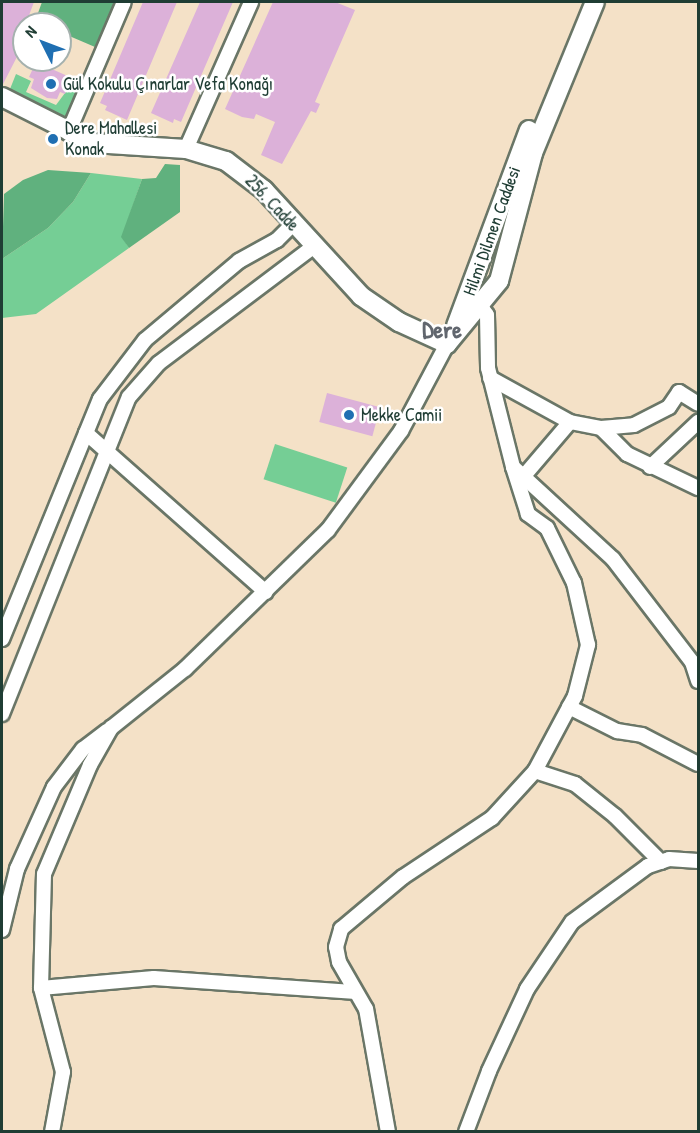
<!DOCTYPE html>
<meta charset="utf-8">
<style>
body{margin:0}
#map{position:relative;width:700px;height:1133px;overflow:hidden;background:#f4e1c7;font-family:"Patrick Hand",sans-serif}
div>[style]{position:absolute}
.green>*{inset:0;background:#75ce95;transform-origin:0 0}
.forest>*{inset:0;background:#60b17e}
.building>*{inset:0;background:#dcb1d9;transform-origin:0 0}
.roads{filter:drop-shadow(2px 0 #6a7667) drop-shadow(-2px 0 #6a7667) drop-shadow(0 2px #6a7667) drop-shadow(0 -2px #6a7667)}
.street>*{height:14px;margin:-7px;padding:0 7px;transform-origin:7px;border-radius:7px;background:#fff}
.secondary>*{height:18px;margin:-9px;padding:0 9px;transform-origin:9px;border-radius:9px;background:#fff}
.dots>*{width:16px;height:16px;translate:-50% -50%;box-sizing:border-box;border:3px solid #fff;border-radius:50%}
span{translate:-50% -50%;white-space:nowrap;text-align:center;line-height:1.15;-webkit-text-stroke:5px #fff;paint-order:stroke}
.poi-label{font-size:18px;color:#1f3d34}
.left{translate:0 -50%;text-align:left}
.street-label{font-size:18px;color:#1f3d34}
.district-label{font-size:24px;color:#61666e;font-weight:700}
.frame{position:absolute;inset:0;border:3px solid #1f3d34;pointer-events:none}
.north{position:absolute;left:12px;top:12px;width:60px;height:60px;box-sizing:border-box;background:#fff;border:2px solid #a5b1ae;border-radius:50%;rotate:312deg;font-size:16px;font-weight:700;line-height:24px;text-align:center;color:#1f3d34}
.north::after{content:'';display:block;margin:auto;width:21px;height:27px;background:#1f6fb2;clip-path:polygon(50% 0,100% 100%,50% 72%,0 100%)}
</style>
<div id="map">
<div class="green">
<i style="clip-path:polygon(16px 74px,31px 81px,26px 92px,56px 105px,71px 85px,78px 89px,65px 118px,10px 89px)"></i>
<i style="clip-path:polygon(91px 173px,142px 179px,122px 237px,129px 248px,36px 314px,2px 318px,2px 259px,48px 228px,73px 202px)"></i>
<i style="left:275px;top:444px;width:76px;height:37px;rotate:18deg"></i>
</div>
<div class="forest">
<i style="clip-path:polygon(42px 2px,115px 2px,95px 47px,60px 32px,60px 24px,34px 24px)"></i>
<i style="clip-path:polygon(165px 164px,180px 165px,180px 212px,129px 248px,121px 237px,142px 179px,156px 178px)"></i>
<i style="clip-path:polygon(48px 170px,91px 173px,73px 202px,48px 228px,2px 259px,4px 194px,23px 180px)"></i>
</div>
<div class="building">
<i style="clip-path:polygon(2px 2px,34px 2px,16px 50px,20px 51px,2px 86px)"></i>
<i style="clip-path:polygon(143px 2px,177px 2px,127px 120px,105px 110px,107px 106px,100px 103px)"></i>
<i style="clip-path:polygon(200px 2px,233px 2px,181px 122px,174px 119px,173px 123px,151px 113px)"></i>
<i style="clip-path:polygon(273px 2px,335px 2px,355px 10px,315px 102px,320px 104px,316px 113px,311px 111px,282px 164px,261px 155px,275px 122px,256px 114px,254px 119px,242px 117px,225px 109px)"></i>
<i style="clip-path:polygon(36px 62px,72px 78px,65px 94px,60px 92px,57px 99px,47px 98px,31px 88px,34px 79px,29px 77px)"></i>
<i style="left:327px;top:393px;width:55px;height:30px;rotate:15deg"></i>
</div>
<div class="roads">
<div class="street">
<i style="left:68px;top:133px;width:142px;rotate:-66.9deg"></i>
<i style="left:186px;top:149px;width:161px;rotate:-66.1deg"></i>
<i style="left:474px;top:297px;width:22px;rotate:54deg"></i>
<i style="left:487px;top:315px;width:53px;rotate:88.9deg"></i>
<i style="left:488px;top:368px;width:102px;rotate:75.8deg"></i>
<i style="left:513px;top:467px;width:136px;rotate:42.6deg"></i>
<i style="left:613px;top:559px;width:130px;rotate:52.5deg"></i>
<i style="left:692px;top:662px;width:20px;rotate:72deg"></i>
<i style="left:490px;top:378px;width:91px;rotate:28.8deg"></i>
<i style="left:570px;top:422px;width:32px;rotate:11deg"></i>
<i style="left:601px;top:428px;width:37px;rotate:45deg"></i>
<i style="left:627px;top:454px;width:79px;rotate:25.6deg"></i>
<i style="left:601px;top:428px;width:33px;rotate:-5deg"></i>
<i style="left:634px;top:425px;width:39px;rotate:-27deg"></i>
<i style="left:669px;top:407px;width:18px;rotate:-56deg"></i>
<i style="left:679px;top:392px;width:22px;rotate:32deg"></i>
<i style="left:86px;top:433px;width:240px;rotate:41.5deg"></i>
<i style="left:650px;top:467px;width:66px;rotate:-43.2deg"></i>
<i style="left:523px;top:477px;width:72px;rotate:-49.5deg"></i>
<i style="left:2px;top:639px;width:259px;rotate:-67.8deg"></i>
<i style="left:100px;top:399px;width:74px;rotate:-52.7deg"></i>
<i style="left:145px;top:340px;width:123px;rotate:-40deg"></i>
<i style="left:239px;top:261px;width:43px;rotate:-28.9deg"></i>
<i style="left:277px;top:240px;width:23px;rotate:-45deg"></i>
<i style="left:569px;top:707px;width:54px;rotate:26.6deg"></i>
<i style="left:617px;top:731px;width:25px;rotate:9deg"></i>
<i style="left:642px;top:735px;width:63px;rotate:27.4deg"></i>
<i style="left:2px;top:714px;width:341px;rotate:-68.2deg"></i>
<i style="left:129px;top:397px;width:45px;rotate:-48.6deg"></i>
<i style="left:159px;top:363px;width:193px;rotate:-37deg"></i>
<i style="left:535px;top:771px;width:42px;rotate:18deg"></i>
<i style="left:575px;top:784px;width:51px;rotate:38.7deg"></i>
<i style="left:615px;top:816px;width:65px;rotate:45deg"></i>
<i style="left:2px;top:930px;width:63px;rotate:-76.2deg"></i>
<i style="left:17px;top:869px;width:90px;rotate:-65.7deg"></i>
<i style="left:54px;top:787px;width:48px;rotate:-52.7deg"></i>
<i style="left:83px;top:749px;width:30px;rotate:-37deg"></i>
<i style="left:41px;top:988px;width:113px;rotate:-5.1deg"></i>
<i style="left:154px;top:978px;width:199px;rotate:4deg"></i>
<i style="left:52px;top:1132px;width:61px;rotate:-79.6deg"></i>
<i style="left:63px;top:1072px;width:87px;rotate:-104.7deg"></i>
<i style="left:41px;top:988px;width:114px;rotate:-88.5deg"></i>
<i style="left:44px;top:874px;width:118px;rotate:-67.1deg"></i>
<i style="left:90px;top:765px;width:43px;rotate:-60.4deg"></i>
<i style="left:111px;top:728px;width:95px;rotate:-38.6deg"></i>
<i style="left:185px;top:669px;width:199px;rotate:-44.2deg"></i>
<i style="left:328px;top:530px;width:123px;rotate:-53.6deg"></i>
<i style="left:401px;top:431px;width:98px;rotate:-62.1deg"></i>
<i style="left:388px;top:1132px;width:125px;rotate:-100.1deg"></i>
<i style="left:366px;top:1009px;width:54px;rotate:-119.9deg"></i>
<i style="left:339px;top:962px;width:15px;rotate:-101deg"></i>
<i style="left:336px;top:947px;width:19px;rotate:-74deg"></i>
<i style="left:341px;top:929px;width:81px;rotate:-40deg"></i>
<i style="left:403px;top:877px;width:107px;rotate:-33.5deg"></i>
<i style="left:492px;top:818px;width:64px;rotate:-47.5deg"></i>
<i style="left:535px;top:771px;width:85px;rotate:-61.9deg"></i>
<i style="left:575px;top:696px;width:53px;rotate:-75.7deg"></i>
<i style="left:588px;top:645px;width:64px;rotate:-102.7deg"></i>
<i style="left:574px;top:583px;width:61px;rotate:-116.1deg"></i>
<i style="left:547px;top:528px;width:24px;rotate:-144deg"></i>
<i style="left:528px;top:514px;width:49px;rotate:-107.7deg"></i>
<i style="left:466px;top:1132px;width:65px;rotate:-69.3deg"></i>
<i style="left:489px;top:1071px;width:90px;rotate:-65.1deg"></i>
<i style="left:527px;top:989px;width:81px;rotate:-56.1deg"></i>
<i style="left:572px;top:922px;width:94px;rotate:-36.4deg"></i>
<i style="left:648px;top:866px;width:22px;rotate:-18deg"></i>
<i style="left:669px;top:859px;width:29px;rotate:4deg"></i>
</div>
<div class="secondary">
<i style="left:2px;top:97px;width:102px;rotate:26.8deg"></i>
<i style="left:93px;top:143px;width:93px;rotate:3.7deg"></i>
<i style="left:186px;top:149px;width:42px;rotate:16.7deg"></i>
<i style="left:226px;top:161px;width:48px;rotate:37.3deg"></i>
<i style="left:264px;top:190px;width:144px;rotate:47.5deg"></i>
<i style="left:361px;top:296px;width:46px;rotate:34.4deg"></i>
<i style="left:399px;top:322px;width:53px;rotate:24.6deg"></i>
<i style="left:456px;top:326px;width:209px;rotate:-69.6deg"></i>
<i style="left:447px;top:344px;width:82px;rotate:-50.5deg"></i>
<i style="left:499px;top:281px;width:132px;rotate:-75.1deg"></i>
<i style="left:533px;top:153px;width:163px;rotate:-67.7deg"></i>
</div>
</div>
<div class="dots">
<i style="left:51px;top:84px;background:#1f6fb2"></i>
<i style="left:53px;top:139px;background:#1f6fb2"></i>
<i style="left:349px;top:415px;background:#1f6fb2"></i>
</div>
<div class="poi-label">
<span class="left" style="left:63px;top:84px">Gül Kokulu Çınarlar Vefa Konağı</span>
<span class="left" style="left:65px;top:139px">Dere Mahallesi<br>Konak</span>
<span class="left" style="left:361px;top:415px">Mekke Camii</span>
</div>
<div class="street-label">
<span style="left:272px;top:203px;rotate:47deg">256. Cadde</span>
<span style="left:492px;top:231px;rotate:-70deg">Hilmi Dilmen Caddesi</span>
</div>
<div class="district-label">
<span style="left:442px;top:330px">Dere</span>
</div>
<div class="frame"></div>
<div class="north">N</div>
</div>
